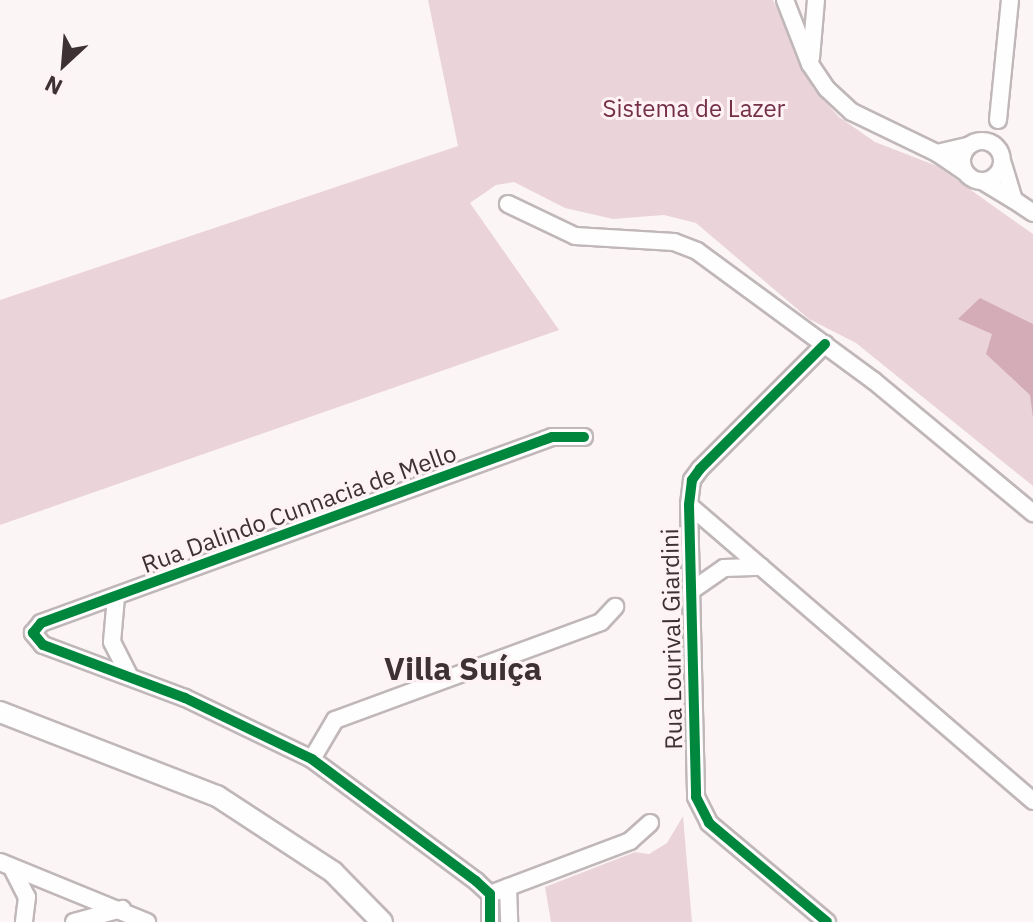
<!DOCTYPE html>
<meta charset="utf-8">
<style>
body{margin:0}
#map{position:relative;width:1033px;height:922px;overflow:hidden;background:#fcf5f6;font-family:"IBM Plex Sans",sans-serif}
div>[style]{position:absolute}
.green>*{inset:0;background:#ead3d9}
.water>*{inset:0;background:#d4acb7}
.roads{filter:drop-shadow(2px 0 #c0b7b9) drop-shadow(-2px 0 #c0b7b9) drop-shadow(0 2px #c0b7b9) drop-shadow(0 -2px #c0b7b9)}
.minor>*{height:16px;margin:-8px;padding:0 8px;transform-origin:8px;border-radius:8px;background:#fffefe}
.minor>.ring{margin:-8px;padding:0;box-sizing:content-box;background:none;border:16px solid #fffefe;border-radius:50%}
.tertiary>*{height:20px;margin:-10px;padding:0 10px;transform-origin:10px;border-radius:10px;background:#fffefe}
.cycleway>*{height:10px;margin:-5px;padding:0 5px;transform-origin:5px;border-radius:5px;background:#00873e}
span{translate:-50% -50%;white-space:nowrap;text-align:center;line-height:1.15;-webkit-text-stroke:6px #fff2f5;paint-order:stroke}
.park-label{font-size:24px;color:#743048}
.street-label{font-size:24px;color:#3d3134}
.district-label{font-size:32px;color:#3d3134;font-weight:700}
.north{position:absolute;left:24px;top:24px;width:80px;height:80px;-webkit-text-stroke:6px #fff2f5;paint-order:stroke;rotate:206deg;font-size:22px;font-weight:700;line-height:32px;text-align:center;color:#3d3134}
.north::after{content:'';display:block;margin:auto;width:28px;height:36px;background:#3d3134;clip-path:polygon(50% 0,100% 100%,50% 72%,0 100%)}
</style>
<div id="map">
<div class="green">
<i style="clip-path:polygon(428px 0,773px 0,813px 88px,839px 117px,875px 142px,937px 166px,1033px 234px,1033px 486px,856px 343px,809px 319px,696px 223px,664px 215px,613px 219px,565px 208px,514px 182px,496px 185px,470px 203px,559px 330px,0 525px,0 300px,458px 146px)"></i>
<i style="clip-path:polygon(683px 816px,692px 922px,551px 922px,545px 887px,635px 852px,649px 854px,667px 843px)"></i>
</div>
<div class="water">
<i style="clip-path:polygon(980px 298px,1033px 324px,1033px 418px,1030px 395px,986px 354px,992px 334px,958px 319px)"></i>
</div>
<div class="roads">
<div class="minor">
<i style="left:785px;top:0;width:69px;rotate:68.7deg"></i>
<i style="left:810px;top:64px;width:30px;rotate:56deg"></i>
<i style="left:827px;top:89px;width:34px;rotate:43deg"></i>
<i style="left:852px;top:112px;width:94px;rotate:25.8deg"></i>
<i style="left:811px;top:58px;width:58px;rotate:-85.1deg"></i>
<i style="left:998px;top:120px;width:121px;rotate:-84.3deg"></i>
<i class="ring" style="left:962px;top:141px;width:24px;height:24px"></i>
<i style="left:965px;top:172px;width:34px;rotate:-146deg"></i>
<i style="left:937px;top:153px;width:32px;rotate:-13deg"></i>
<i style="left:982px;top:181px;width:37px;rotate:31deg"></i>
<i style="left:1014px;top:200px;width:38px;rotate:-107deg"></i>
<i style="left:1014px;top:200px;width:23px;rotate:34deg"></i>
<i style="left:508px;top:204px;width:74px;rotate:25.5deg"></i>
<i style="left:575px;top:236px;width:99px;rotate:3.5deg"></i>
<i style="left:674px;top:242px;width:25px;rotate:21deg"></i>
<i style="left:697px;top:251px;width:220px;rotate:36.3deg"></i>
<i style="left:874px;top:381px;width:207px;rotate:39.7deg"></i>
<i style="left:825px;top:344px;width:177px;rotate:135deg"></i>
<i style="left:700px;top:469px;width:14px;rotate:126deg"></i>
<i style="left:692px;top:480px;width:25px;rotate:97deg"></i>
<i style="left:689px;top:505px;width:292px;rotate:88.6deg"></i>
<i style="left:696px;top:797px;width:29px;rotate:63deg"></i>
<i style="left:709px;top:823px;width:154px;rotate:40deg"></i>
<i style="left:689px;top:505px;width:454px;rotate:40.7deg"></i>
<i style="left:691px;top:591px;width:40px;rotate:-34.9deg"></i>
<i style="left:724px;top:568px;width:37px;rotate:-2deg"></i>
<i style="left:116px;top:597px;width:45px;rotate:95.1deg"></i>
<i style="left:112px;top:642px;width:37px;rotate:63deg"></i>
<i style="left:312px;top:759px;width:45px;rotate:-59.5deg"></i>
<i style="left:335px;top:720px;width:283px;rotate:-20.2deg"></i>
<i style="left:601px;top:622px;width:21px;rotate:-47deg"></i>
<i style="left:0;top:862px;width:159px;rotate:22.2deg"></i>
<i style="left:12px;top:868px;width:33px;rotate:63deg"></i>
<i style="left:27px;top:897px;width:25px;rotate:97deg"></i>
<i style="left:508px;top:887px;width:35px;rotate:88deg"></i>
<i style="left:490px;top:894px;width:150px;rotate:-20.7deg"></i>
<i style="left:630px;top:841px;width:27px;rotate:-42deg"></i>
<i style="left:74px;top:922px;width:50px;rotate:-15.2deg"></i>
<i style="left:490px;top:922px;width:28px;rotate:-90deg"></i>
<i style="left:490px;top:894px;width:19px;rotate:-137deg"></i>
<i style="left:476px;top:881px;width:204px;rotate:-143.4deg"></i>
<i style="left:312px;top:759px;width:141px;rotate:-154.3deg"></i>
<i style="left:185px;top:698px;width:152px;rotate:-159.5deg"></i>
<i style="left:43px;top:645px;width:16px;rotate:-130deg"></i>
<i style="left:33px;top:633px;width:13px;rotate:-51deg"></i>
<i style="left:41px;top:623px;width:544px;rotate:-20deg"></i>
<i style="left:552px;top:437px;width:32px"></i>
</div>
<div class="tertiary">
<i style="left:0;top:712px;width:233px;rotate:21.2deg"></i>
<i style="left:217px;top:796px;width:139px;rotate:33.2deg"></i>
<i style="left:333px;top:872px;width:70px;rotate:45.6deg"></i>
</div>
</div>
<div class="cycleway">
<i style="left:825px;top:344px;width:177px;rotate:135deg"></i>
<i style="left:700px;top:469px;width:14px;rotate:126deg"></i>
<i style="left:692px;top:480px;width:25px;rotate:97deg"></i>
<i style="left:689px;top:505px;width:292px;rotate:88.6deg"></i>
<i style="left:696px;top:797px;width:29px;rotate:63deg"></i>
<i style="left:709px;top:823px;width:154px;rotate:40deg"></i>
<i style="left:490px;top:922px;width:28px;rotate:-90deg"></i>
<i style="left:490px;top:894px;width:19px;rotate:-137deg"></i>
<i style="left:476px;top:881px;width:204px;rotate:-143.4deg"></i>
<i style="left:312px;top:759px;width:141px;rotate:-154.3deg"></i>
<i style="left:185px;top:698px;width:152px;rotate:-159.5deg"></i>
<i style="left:43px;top:645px;width:16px;rotate:-130deg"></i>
<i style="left:33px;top:633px;width:13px;rotate:-51deg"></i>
<i style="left:41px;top:623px;width:544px;rotate:-20deg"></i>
<i style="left:552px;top:437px;width:32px"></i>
</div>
<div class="park-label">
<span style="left:694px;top:109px">Sistema de Lazer</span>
</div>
<div class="street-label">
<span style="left:299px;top:509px;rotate:-20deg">Rua Dalindo Cunnacia de Mello</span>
<span style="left:672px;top:639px;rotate:-91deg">Rua Lourival Giardini</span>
</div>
<div class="district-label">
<span style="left:463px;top:668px">Villa Suíça</span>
</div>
<div class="north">N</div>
</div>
